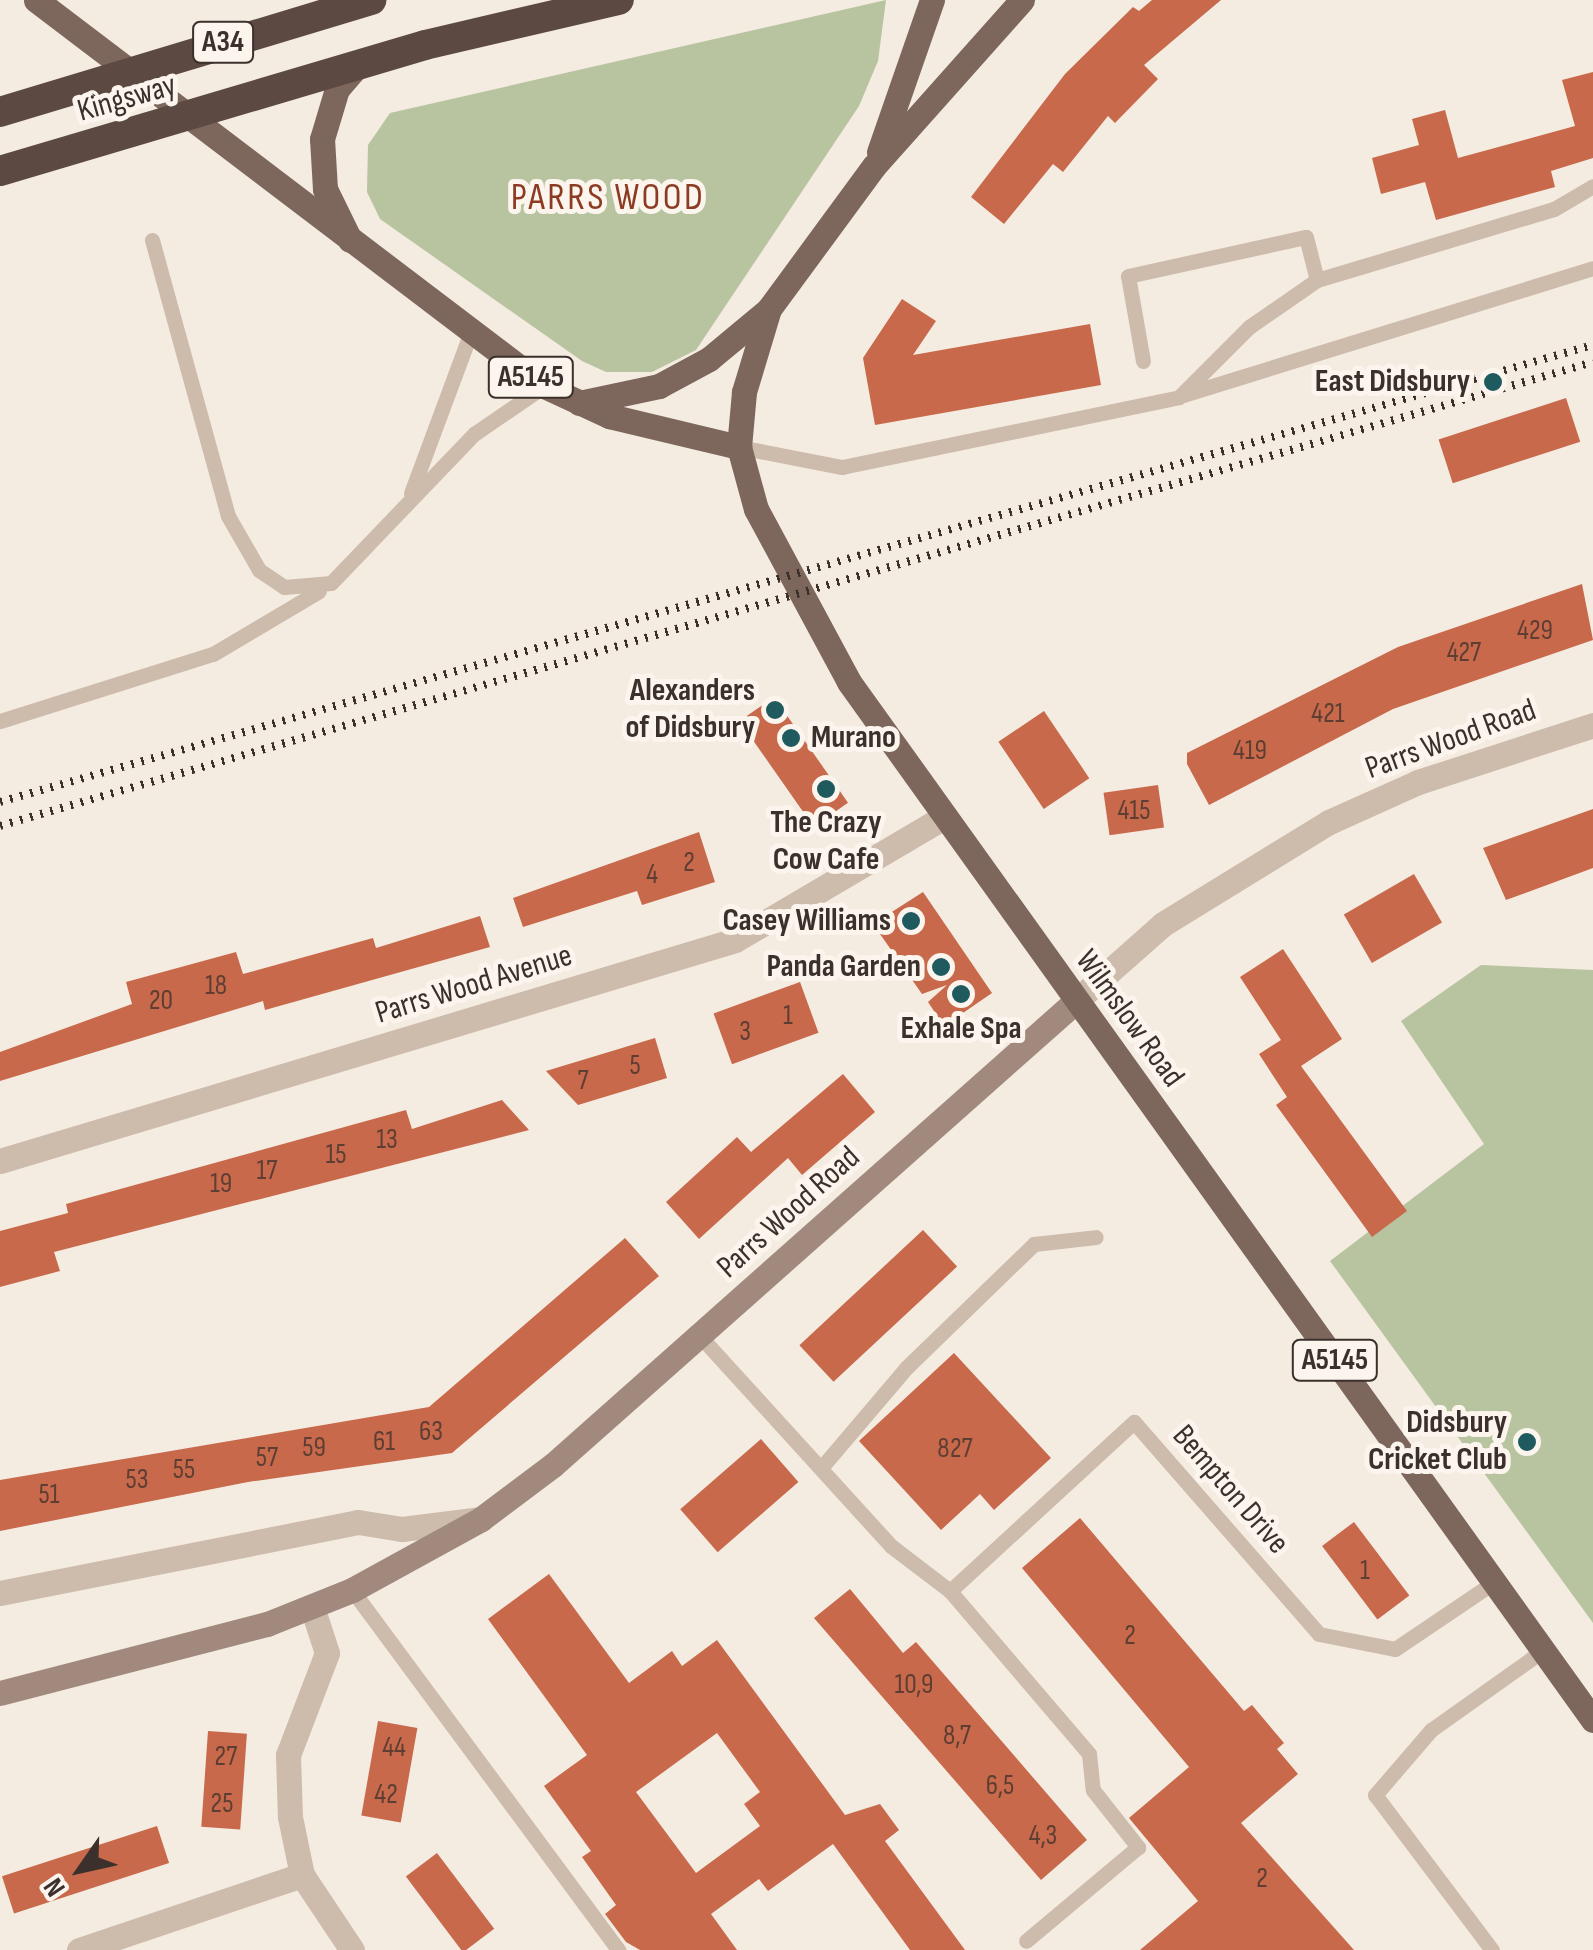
<!DOCTYPE html>
<style>
body{margin:0}
#map{position:relative;width:1593px;height:1950px;overflow:hidden;background:#f4ebe1;font-family:"Sofia Sans Condensed",sans-serif}
div>[style]{position:absolute}
.green>*{inset:0;background:#b8c4a0}
.building>*{inset:0;background:#c8694b;transform-origin:0 0}
.lane>*{height:15px;margin:-7.5px;padding:0 7.5px;transform-origin:7.5px;border-radius:7.5px;background:#cdbbac}
.street>*{height:25px;margin:-12.5px;padding:0 12.5px;transform-origin:12.5px;border-radius:12.5px;background:#cdbbac}
.secondary>*{height:25px;margin:-12.5px;padding:0 12.5px;transform-origin:12.5px;border-radius:12.5px;background:#a18a7d}
.primary>*{height:25px;margin:-12.5px;padding:0 12.5px;transform-origin:12.5px;border-radius:12.5px;background:#7d675c}
.highway>*{height:30px;margin:-15px;padding:0 15px;transform-origin:15px;border-radius:15px;background:#5c4a42}
.rail>*{height:8px;margin-top:-4px;transform-origin:0;background:repeating-linear-gradient(90deg,#3b302b 0 2.5px,transparent 0 10.5px)}
.dots>*{width:28px;height:28px;translate:-50% -50%;box-sizing:border-box;border:5px solid #fbf5ee;border-radius:50%}
span{translate:-50% -50%;white-space:nowrap;text-align:center;line-height:1.15;-webkit-text-stroke:10px #fbf5ee;paint-order:stroke}
.number-label{font-size:28px;color:#5e3e33}
.number-label span{-webkit-text-stroke-width:0}
.shield-label span{padding:2px 8px;background:#fbf5ee;border:2px solid;border-radius:8px;-webkit-text-stroke-width:0}
.shield-label{font-size:30px;color:#3b302b;font-weight:700}
.street-label{font-size:32px;color:#3b302b}
.poi-label{font-size:32px;color:#3b302b;font-weight:700}
.right{translate:-100% -50%;text-align:right}
.left{translate:0 -50%;text-align:left}
.quarter-label{font-size:38px;color:#8c3b22;letter-spacing:2.5px}
.north{position:absolute;left:30px;top:1820px;width:100px;height:100px;-webkit-text-stroke:8px #fbf5ee;paint-order:stroke;rotate:236deg;font-size:28px;font-weight:700;line-height:40px;text-align:center;color:#3b302b}
.north::after{content:'';display:block;margin:auto;width:35px;height:45px;background:#3b302b;clip-path:polygon(50% 0,100% 100%,50% 72%,0 100%)}
</style>
<div id="map">
<div class="green">
<i style="clip-path:polygon(886px 0,878px 61px,859px 106px,696px 350px,652px 372px,606px 372px,582px 361px,380px 219px,367px 192px,368px 145px,390px 113px)"></i>
<i style="clip-path:polygon(1481px 965px,1593px 970px,1593px 1623px,1330px 1261px,1484px 1144px,1401px 1021px)"></i>
</div>
<div class="building">
<i style="clip-path:polygon(1152px 0,1221px 0,1144px 65px,1158px 79px,1115px 123px,1108px 116px,1063px 172px,1053px 164px,1004px 224px,971px 197px,1065px 74px,1133px 7px,1139px 11px)"></i>
<i style="clip-path:polygon(1593px 72px,1593px 158px,1551px 171px,1555px 187px,1436px 220px,1425px 182px,1381px 194px,1372px 158px,1419px 145px,1412px 119px,1445px 110px,1458px 158px,1575px 126px,1562px 80px)"></i>
<i style="clip-path:polygon(902px 299px,936px 321px,913px 355px,1090px 324px,1101px 385px,875px 425px,863px 358px)"></i>
<i style="left:1566px;top:398px;width:46px;height:134px;rotate:72deg"></i>
<i style="clip-path:polygon(1582px 584px,1593px 640px,1393px 709px,1209px 805px,1187px 764px,1187px 753px,1398px 647px)"></i>
<i style="left:774px;top:697px;width:129px;height:42px;rotate:55deg"></i>
<i style="left:1044px;top:711px;width:81px;height:55px;rotate:56deg"></i>
<i style="left:1158px;top:785px;width:43px;height:55px;rotate:82deg"></i>
<i style="clip-path:polygon(1593px 809px,1593px 868px,1506px 900px,1483px 848px)"></i>
<i style="clip-path:polygon(699px 832px,715px 882px,642px 905px,637px 891px,523px 927px,513px 898px)"></i>
<i style="left:1414px;top:874px;width:56px;height:81px;rotate:60deg"></i>
<i style="clip-path:polygon(923px 892px,992px 993px,944px 1026px,928px 1002px,947px 985px,922px 994px,873px 924px)"></i>
<i style="clip-path:polygon(480px 916px,490px 947px,265px 1010px,263px 1001px,0 1081px,0 1052px,132px 1004px,126px 982px,236px 952px,243px 974px,373px 938px,376px 948px)"></i>
<i style="clip-path:polygon(1283px 949px,1342px 1039px,1301px 1066px,1407px 1211px,1372px 1237px,1276px 1105px,1287px 1097px,1259px 1054px,1281px 1040px,1240px 977px)"></i>
<i style="left:800px;top:982px;width:54px;height:92px;rotate:70deg"></i>
<i style="clip-path:polygon(655px 1038px,667px 1078px,578px 1105px,546px 1071px)"></i>
<i style="clip-path:polygon(843px 1074px,875px 1112px,802px 1175px,788px 1158px,699px 1239px,666px 1202px,737px 1137px,751px 1152px)"></i>
<i style="clip-path:polygon(502px 1100px,529px 1130px,54px 1252px,60px 1271px,0 1287px,0 1231px,68px 1213px,66px 1204px,406px 1110px,412px 1129px)"></i>
<i style="left:923px;top:1230px;width:50px;height:169px;rotate:47deg"></i>
<i style="clip-path:polygon(625px 1238px,659px 1276px,452px 1453px,248px 1482px,0 1531px,0 1480px,429px 1407px)"></i>
<i style="clip-path:polygon(954px 1353px,1051px 1458px,994px 1510px,980px 1494px,941px 1530px,859px 1441px)"></i>
<i style="left:761px;top:1439px;width:57px;height:107px;rotate:49deg"></i>
<i style="clip-path:polygon(1080px 1518px,1244px 1711px,1252px 1705px,1284px 1743px,1277px 1749px,1298px 1774px,1241px 1823px,1354px 1950px,1140px 1950px,1198px 1901px,1129px 1818px,1189px 1767px,1022px 1568px)"></i>
<i style="left:1354px;top:1522px;width:92px;height:40px;rotate:53deg"></i>
<i style="clip-path:polygon(evenodd,549px 1574px,629px 1683px,672px 1651px,682px 1666px,717px 1640px,845px 1815px,880px 1804px,899px 1830px,885px 1841px,965px 1950px,910px 1950px,833px 1844px,768px 1891px,759px 1879px,711px 1914px,737px 1950px,640px 1950px,626px 1942px,605px 1914px,616px 1905px,582px 1857px,591px 1851px,544px 1786px,587px 1755px,488px 1619px,549px 1574px,717px 1733px,760px 1792px,744px 1804px,760px 1826px,696px 1873px,636px 1792px,717px 1733px)"></i>
<i style="clip-path:polygon(850px 1589px,903px 1653px,916px 1642px,1087px 1840px,1041px 1880px,814px 1618px)"></i>
<i style="left:378px;top:1721px;width:40px;height:96px;rotate:10deg"></i>
<i style="left:208px;top:1731px;width:39px;height:96px;rotate:4deg"></i>
<i style="left:157px;top:1826px;width:39px;height:163px;rotate:72deg"></i>
<i style="left:437px;top:1853px;width:95px;height:39px;rotate:53deg"></i>
</div>
<div class="lane">
<i style="left:152px;top:240px;width:286px;rotate:74.6deg"></i>
<i style="left:228px;top:516px;width:62px;rotate:60.1deg"></i>
<i style="left:259px;top:570px;width:30px;rotate:34deg"></i>
<i style="left:284px;top:587px;width:47px;rotate:-4.9deg"></i>
<i style="left:331px;top:583px;width:207px;rotate:-46.2deg"></i>
<i style="left:474px;top:434px;width:85px;rotate:-34.4deg"></i>
<i style="left:1143px;top:361px;width:86px;rotate:-100deg"></i>
<i style="left:1128px;top:276px;width:182px;rotate:-12.4deg"></i>
<i style="left:1306px;top:237px;width:44px;rotate:75.7deg"></i>
<i style="left:1183px;top:395px;width:429px;rotate:-17.2deg"></i>
<i style="left:739px;top:447px;width:105px;rotate:11deg"></i>
<i style="left:842px;top:467px;width:344px;rotate:-11.7deg"></i>
<i style="left:1179px;top:397px;width:99px;rotate:-45deg"></i>
<i style="left:1249px;top:327px;width:83px;rotate:-34.7deg"></i>
<i style="left:1317px;top:280px;width:247px;rotate:-16.7deg"></i>
<i style="left:1554px;top:209px;width:45px;rotate:-30.5deg"></i>
<i style="left:411px;top:493px;width:170px;rotate:-69.6deg"></i>
<i style="left:0;top:721px;width:223px;rotate:-17.5deg"></i>
<i style="left:213px;top:654px;width:123px;rotate:-30.7deg"></i>
<i style="left:699px;top:1335px;width:285px;rotate:47.7deg"></i>
<i style="left:891px;top:1546px;width:74px;rotate:37.3deg"></i>
<i style="left:950px;top:1591px;width:214px;rotate:49.5deg"></i>
<i style="left:1089px;top:1754px;width:36px;rotate:84deg"></i>
<i style="left:1093px;top:1790px;width:73px;rotate:51.7deg"></i>
<i style="left:1138px;top:1847px;width:146px;rotate:140deg"></i>
<i style="left:821px;top:1468px;width:133px;rotate:-49.6deg"></i>
<i style="left:907px;top:1367px;width:177px;rotate:-44.1deg"></i>
<i style="left:1034px;top:1244px;width:62px;rotate:-6.4deg"></i>
<i style="left:352px;top:1590px;width:448px;rotate:53.5deg"></i>
<i style="left:950px;top:1591px;width:250px;rotate:-42.6deg"></i>
<i style="left:1134px;top:1422px;width:281px;rotate:48.9deg"></i>
<i style="left:1319px;top:1634px;width:77px;rotate:11.2deg"></i>
<i style="left:1395px;top:1649px;width:118px;rotate:-34deg"></i>
<i style="left:1492px;top:1950px;width:194px;rotate:-127deg"></i>
<i style="left:1375px;top:1795px;width:86px;rotate:-49.3deg"></i>
<i style="left:1431px;top:1730px;width:136px;rotate:-35.4deg"></i>
</div>
<div class="street">
<i style="left:1076px;top:1001px;width:116px;rotate:-41.5deg"></i>
<i style="left:1163px;top:924px;width:195px;rotate:-31.6deg"></i>
<i style="left:1329px;top:822px;width:98px;rotate:-24.2deg"></i>
<i style="left:1418px;top:782px;width:184px;rotate:-18deg"></i>
<i style="left:0;top:1161px;width:768px;rotate:-16.73deg"></i>
<i style="left:735px;top:940px;width:243px;rotate:-30.5deg"></i>
<i style="left:0;top:1593px;width:365px;rotate:-11.2deg"></i>
<i style="left:358px;top:1522px;width:45px;rotate:9deg"></i>
<i style="left:402px;top:1529px;width:80px;rotate:-7.2deg"></i>
<i style="left:312px;top:1607px;width:48px;rotate:71.9deg"></i>
<i style="left:327px;top:1653px;width:109px;rotate:110.9deg"></i>
<i style="left:288px;top:1755px;width:62px;rotate:88.2deg"></i>
<i style="left:290px;top:1817px;width:59px;rotate:78.3deg"></i>
<i style="left:302px;top:1875px;width:90px;rotate:56.3deg"></i>
<i style="left:79px;top:1950px;width:235px;rotate:-18.6deg"></i>
</div>
<div class="secondary">
<i style="left:0;top:1693px;width:276px;rotate:-14.5deg"></i>
<i style="left:267px;top:1624px;width:92px;rotate:-21.8deg"></i>
<i style="left:352px;top:1590px;width:147px;rotate:-28.8deg"></i>
<i style="left:481px;top:1519px;width:90px;rotate:-36.9deg"></i>
<i style="left:553px;top:1465px;width:699px;rotate:-41.58deg"></i>
</div>
<div class="primary">
<i style="left:36px;top:0;width:638px;rotate:37.23deg"></i>
<i style="left:544px;top:386px;width:72px;rotate:24.8deg"></i>
<i style="left:609px;top:416px;width:134px;rotate:13.4deg"></i>
<i style="left:1022px;top:0;width:222px;rotate:131.7deg"></i>
<i style="left:874px;top:166px;width:177px;rotate:126.3deg"></i>
<i style="left:769px;top:309px;width:87px;rotate:106.8deg"></i>
<i style="left:744px;top:392px;width:55px;rotate:95.2deg"></i>
<i style="left:739px;top:447px;width:64px;rotate:74.7deg"></i>
<i style="left:756px;top:509px;width:196px;rotate:61.7deg"></i>
<i style="left:849px;top:682px;width:1277px;rotate:54.37deg"></i>
<i style="left:879px;top:152px;width:161px;rotate:-70.8deg"></i>
<i style="left:350px;top:240px;width:57px;rotate:-116.1deg"></i>
<i style="left:325px;top:189px;width:50px;rotate:-93.4deg"></i>
<i style="left:322px;top:139px;width:52px;rotate:-73.3deg"></i>
<i style="left:337px;top:89px;width:30px;rotate:-49deg"></i>
<i style="left:579px;top:403px;width:82px;rotate:-12deg"></i>
<i style="left:659px;top:386px;width:57px;rotate:-28.4deg"></i>
<i style="left:709px;top:359px;width:77px;rotate:-39.7deg"></i>
</div>
<div class="highway">
<i style="left:0;top:112px;width:388px;rotate:-16.8deg"></i>
<i style="left:0;top:171px;width:443px;rotate:-16.5deg"></i>
<i style="left:425px;top:45px;width:199px;rotate:-13.1deg"></i>
</div>
<div class="rail">
<i style="left:0;top:802px;width:1657px;rotate:-16.01deg"></i>
<i style="left:0;top:826px;width:1659px;rotate:-16.24deg"></i>
</div>
<div class="dots">
<i style="left:1493px;top:382px;background:#1f5a5e"></i>
<i style="left:775px;top:710px;background:#1f5a5e"></i>
<i style="left:791px;top:738px;background:#1f5a5e"></i>
<i style="left:826px;top:789px;background:#1f5a5e"></i>
<i style="left:911px;top:921px;background:#1f5a5e"></i>
<i style="left:941px;top:967px;background:#1f5a5e"></i>
<i style="left:961px;top:994px;background:#1f5a5e"></i>
<i style="left:1527px;top:1442px;background:#1f5a5e"></i>
</div>
<div class="number-label">
<span style="left:1535px;top:631px">429</span>
<span style="left:1464px;top:653px">427</span>
<span style="left:1328px;top:714px">421</span>
<span style="left:1250px;top:751px">419</span>
<span style="left:1134px;top:811px">415</span>
<span style="left:689px;top:863px">2</span>
<span style="left:652px;top:875px">4</span>
<span style="left:216px;top:986px">18</span>
<span style="left:161px;top:1001px">20</span>
<span style="left:788px;top:1016px">1</span>
<span style="left:745px;top:1032px">3</span>
<span style="left:635px;top:1066px">5</span>
<span style="left:583px;top:1081px">7</span>
<span style="left:387px;top:1140px">13</span>
<span style="left:336px;top:1155px">15</span>
<span style="left:267px;top:1171px">17</span>
<span style="left:221px;top:1184px">19</span>
<span style="left:431px;top:1432px">63</span>
<span style="left:384px;top:1442px">61</span>
<span style="left:314px;top:1448px">59</span>
<span style="left:955px;top:1449px">827</span>
<span style="left:267px;top:1458px">57</span>
<span style="left:184px;top:1470px">55</span>
<span style="left:137px;top:1480px">53</span>
<span style="left:49px;top:1495px">51</span>
<span style="left:1365px;top:1571px">1</span>
<span style="left:1130px;top:1636px">2</span>
<span style="left:914px;top:1685px">10,9</span>
<span style="left:957px;top:1736px">8,7</span>
<span style="left:394px;top:1748px">44</span>
<span style="left:226px;top:1757px">27</span>
<span style="left:1000px;top:1786px">6,5</span>
<span style="left:386px;top:1795px">42</span>
<span style="left:222px;top:1804px">25</span>
<span style="left:1043px;top:1836px">4,3</span>
<span style="left:1262px;top:1879px">2</span>
</div>
<div class="shield-label">
<span style="left:223px;top:42px">A34</span>
<span style="left:531px;top:377px">A5145</span>
<span style="left:1335px;top:1360px">A5145</span>
</div>
<div class="street-label">
<span style="left:127px;top:99px;rotate:-16deg">Kingsway</span>
<span style="left:1451px;top:740px;rotate:-20deg">Parrs Wood Road</span>
<span style="left:474px;top:985px;rotate:-17deg">Parrs Wood Avenue</span>
<span style="left:1129px;top:1019px;rotate:54deg">Wilmslow Road</span>
<span style="left:789px;top:1213px;rotate:-42deg">Parrs Wood Road</span>
<span style="left:1230px;top:1490px;rotate:49deg">Bempton Drive</span>
</div>
<div class="poi-label">
<span class="right" style="left:1470px;top:382px">East Didsbury</span>
<span class="right" style="left:755px;top:710px">Alexanders<br>of Didsbury</span>
<span class="left" style="left:811px;top:738px">Murano</span>
<span style="left:826px;top:842px">The Crazy<br>Cow Cafe</span>
<span class="right" style="left:891px;top:921px">Casey Williams</span>
<span class="right" style="left:921px;top:967px">Panda Garden</span>
<span style="left:961px;top:1029px">Exhale Spa</span>
<span class="right" style="left:1507px;top:1442px">Didsbury<br>Cricket Club</span>
</div>
<div class="quarter-label">
<span style="left:608px;top:198px">PARRS WOOD</span>
</div>
<div class="north">N</div>
</div>
